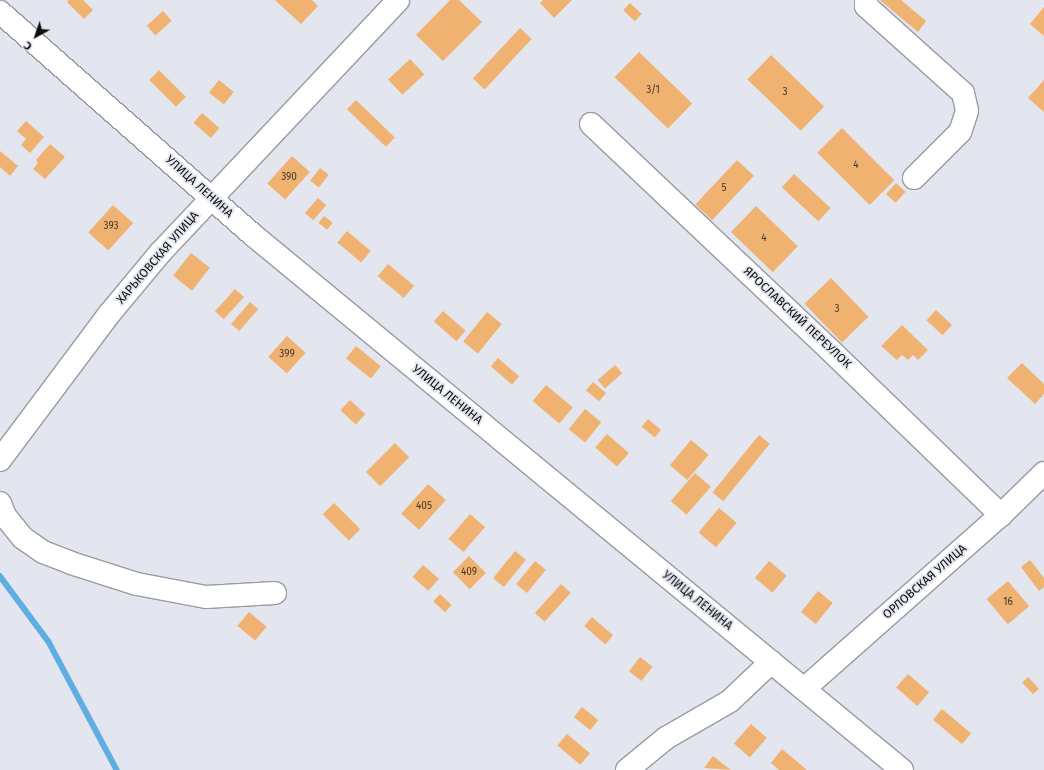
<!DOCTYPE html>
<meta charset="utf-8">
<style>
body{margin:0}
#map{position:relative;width:1044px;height:770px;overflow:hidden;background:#e4e6ef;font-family:"Fira Sans",sans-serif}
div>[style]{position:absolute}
.stream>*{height:5.5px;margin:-2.75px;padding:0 2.75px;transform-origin:2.75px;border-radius:2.75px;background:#5fade1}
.building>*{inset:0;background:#efb271;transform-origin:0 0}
.roads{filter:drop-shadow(1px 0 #999ba4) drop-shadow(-1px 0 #999ba4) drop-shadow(0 1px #999ba4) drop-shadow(0 -1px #999ba4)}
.minor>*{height:22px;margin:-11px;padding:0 11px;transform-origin:11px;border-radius:11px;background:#fff}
span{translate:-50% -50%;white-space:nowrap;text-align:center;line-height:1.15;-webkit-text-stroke:3.5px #e4e6ef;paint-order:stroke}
.number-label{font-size:10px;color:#463629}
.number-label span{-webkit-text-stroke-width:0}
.street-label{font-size:12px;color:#0d0d11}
.north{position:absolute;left:16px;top:16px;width:40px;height:40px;-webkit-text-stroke:3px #e4e6ef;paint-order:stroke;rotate:220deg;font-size:11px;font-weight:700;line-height:16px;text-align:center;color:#0d0d11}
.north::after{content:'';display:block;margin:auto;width:14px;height:18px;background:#0d0d11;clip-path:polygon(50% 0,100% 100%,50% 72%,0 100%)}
</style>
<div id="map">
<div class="stream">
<i style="left:0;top:576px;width:82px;rotate:53.4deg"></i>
<i style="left:49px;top:642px;width:145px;rotate:62deg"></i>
</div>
<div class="building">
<i style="clip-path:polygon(69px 0,83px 0,93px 10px,84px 19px,67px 2px)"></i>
<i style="clip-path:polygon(275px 0,312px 0,318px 6px,301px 24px)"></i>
<i style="clip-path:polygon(450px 0,459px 0,482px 22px,443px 61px,416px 35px)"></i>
<i style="clip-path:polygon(543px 0,572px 0,554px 18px,540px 3px)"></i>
<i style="clip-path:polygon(880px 0,901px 0,926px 21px,918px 32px)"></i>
<i style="left:630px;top:3px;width:16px;height:10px;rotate:43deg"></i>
<i style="clip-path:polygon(1044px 7px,1044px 36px,1030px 24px)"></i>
<i style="left:163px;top:11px;width:13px;height:22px;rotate:48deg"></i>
<i style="left:520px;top:28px;width:16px;height:69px;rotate:43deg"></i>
<i style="left:639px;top:52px;width:74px;height:35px;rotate:44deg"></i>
<i style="left:771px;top:55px;width:74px;height:34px;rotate:44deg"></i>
<i style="left:410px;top:59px;width:21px;height:30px;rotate:47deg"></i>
<i style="left:159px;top:70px;width:38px;height:14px;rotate:45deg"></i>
<i style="left:219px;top:80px;width:19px;height:16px;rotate:39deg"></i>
<i style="clip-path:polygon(1044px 80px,1044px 112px,1028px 98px)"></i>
<i style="left:356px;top:100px;width:54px;height:13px;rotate:44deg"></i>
<i style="left:202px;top:113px;width:23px;height:13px;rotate:41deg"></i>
<i style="clip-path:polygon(26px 121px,44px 137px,30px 153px,21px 145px,26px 139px,17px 131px)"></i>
<i style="left:842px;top:128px;width:74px;height:35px;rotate:45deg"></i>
<i style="clip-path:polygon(50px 144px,65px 157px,45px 179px,33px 169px,38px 163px,36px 160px)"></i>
<i style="clip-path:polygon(0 151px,18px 166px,10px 176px,0 167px)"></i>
<i style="left:292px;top:156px;width:24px;height:37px;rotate:42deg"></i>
<i style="left:737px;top:160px;width:23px;height:61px;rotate:43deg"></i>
<i style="left:320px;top:168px;width:11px;height:16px;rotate:38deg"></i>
<i style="left:794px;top:174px;width:50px;height:18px;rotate:43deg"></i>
<i style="left:896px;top:183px;width:13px;height:15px;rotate:42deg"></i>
<i style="left:318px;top:198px;width:11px;height:20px;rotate:41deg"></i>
<i style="left:113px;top:205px;width:27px;height:37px;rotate:42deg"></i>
<i style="left:756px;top:206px;width:58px;height:36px;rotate:44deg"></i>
<i style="left:324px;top:216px;width:11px;height:9px;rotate:38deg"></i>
<i style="left:347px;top:231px;width:31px;height:15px;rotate:40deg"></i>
<i style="left:191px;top:253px;width:24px;height:29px;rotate:38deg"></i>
<i style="left:388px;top:264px;width:34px;height:16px;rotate:40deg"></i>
<i style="left:831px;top:278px;width:54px;height:37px;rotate:46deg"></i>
<i style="left:235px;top:289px;width:12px;height:30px;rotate:42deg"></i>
<i style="left:250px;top:302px;width:11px;height:29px;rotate:41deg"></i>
<i style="left:936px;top:310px;width:22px;height:14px;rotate:43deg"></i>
<i style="left:443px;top:311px;width:30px;height:14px;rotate:41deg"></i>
<i style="left:487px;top:312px;width:19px;height:38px;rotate:39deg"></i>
<i style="clip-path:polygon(902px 325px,928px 350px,918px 360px,913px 355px,908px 360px,902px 355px,897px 360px,881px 346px)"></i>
<i style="left:287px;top:336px;width:25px;height:28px;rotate:42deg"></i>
<i style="left:356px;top:346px;width:32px;height:16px;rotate:39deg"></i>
<i style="left:498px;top:358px;width:28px;height:11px;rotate:41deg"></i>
<i style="clip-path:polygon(1022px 363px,1044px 384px,1044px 394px,1035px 404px,1007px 378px)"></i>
<i style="left:615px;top:365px;width:11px;height:23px;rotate:49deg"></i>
<i style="left:593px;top:382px;width:17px;height:11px;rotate:40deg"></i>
<i style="left:546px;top:385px;width:35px;height:21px;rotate:40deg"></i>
<i style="left:350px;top:400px;width:21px;height:14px;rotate:43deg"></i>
<i style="left:585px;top:409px;width:21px;height:26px;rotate:39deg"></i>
<i style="left:648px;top:419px;width:17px;height:10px;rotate:40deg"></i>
<i style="left:607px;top:434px;width:29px;height:18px;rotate:41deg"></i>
<i style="left:759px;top:435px;width:14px;height:74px;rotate:39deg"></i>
<i style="left:691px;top:440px;width:23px;height:33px;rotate:40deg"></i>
<i style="left:395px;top:443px;width:20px;height:41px;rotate:45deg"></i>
<i style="left:695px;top:473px;width:21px;height:37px;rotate:41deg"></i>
<i style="left:428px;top:484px;width:24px;height:40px;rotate:42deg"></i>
<i style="left:334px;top:503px;width:37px;height:16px;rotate:45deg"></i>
<i style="left:719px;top:508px;width:23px;height:32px;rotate:40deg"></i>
<i style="left:470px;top:514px;width:20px;height:33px;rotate:41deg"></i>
<i style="left:515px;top:551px;width:14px;height:35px;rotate:39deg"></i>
<i style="left:469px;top:556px;width:24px;height:23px;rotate:45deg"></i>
<i style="clip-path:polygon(1030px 560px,1044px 578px,1044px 587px,1039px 591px,1021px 567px)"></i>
<i style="left:535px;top:561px;width:14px;height:30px;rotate:39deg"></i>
<i style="left:769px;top:561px;width:23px;height:22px;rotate:40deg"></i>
<i style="left:423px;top:565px;width:21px;height:16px;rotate:41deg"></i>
<i style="left:1008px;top:581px;width:33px;height:28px;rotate:50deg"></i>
<i style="left:561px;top:584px;width:13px;height:39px;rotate:42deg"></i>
<i style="left:818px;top:591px;width:19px;height:27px;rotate:39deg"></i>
<i style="left:440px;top:594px;width:16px;height:10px;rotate:43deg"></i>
<i style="left:249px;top:612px;width:23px;height:18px;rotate:40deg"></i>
<i style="left:592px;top:617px;width:28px;height:12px;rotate:41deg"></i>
<i style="left:640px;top:657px;width:16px;height:18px;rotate:38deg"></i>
<i style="left:908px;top:674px;width:28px;height:18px;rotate:41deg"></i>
<i style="left:1028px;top:677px;width:16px;height:8px;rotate:47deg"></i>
<i style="left:582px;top:707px;width:21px;height:13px;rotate:39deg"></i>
<i style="left:942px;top:709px;width:38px;height:14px;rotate:40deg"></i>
<i style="left:751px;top:724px;width:21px;height:26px;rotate:41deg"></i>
<i style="left:567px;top:734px;width:30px;height:15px;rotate:40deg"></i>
<i style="clip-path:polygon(782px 749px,807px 770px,779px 770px,771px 763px)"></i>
<i style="clip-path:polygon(713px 756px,731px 770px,704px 768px)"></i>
</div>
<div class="roads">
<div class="minor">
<i style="left:866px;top:0;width:6px;rotate:90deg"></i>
<i style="left:866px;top:6px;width:130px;rotate:41.9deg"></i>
<i style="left:963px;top:93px;width:18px;rotate:77deg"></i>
<i style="left:967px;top:111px;width:22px;rotate:108deg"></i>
<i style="left:960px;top:132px;width:65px;rotate:135deg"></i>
<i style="left:0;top:12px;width:337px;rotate:41.4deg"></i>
<i style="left:253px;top:235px;width:841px;rotate:39.5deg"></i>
<i style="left:591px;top:124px;width:329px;rotate:43.4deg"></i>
<i style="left:830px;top:350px;width:238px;rotate:44deg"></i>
<i style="left:0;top:460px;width:184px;rotate:-53.2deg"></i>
<i style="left:110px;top:313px;width:78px;rotate:-50.2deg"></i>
<i style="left:160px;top:253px;width:347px;rotate:-46.7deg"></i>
<i style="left:0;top:503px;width:14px;rotate:69deg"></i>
<i style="left:5px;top:516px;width:28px;rotate:51deg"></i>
<i style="left:23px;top:538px;width:24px;rotate:35deg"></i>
<i style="left:43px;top:552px;width:30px;rotate:21deg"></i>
<i style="left:71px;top:563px;width:69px;rotate:17.7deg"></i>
<i style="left:137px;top:584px;width:70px;rotate:10.7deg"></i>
<i style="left:206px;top:597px;width:69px;rotate:-3.3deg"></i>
<i style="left:804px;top:689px;width:263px;rotate:-41.5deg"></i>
<i style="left:1001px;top:515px;width:60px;rotate:-44.3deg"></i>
<i style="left:627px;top:770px;width:50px;rotate:-39.4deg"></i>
<i style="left:666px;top:738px;width:74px;rotate:-30deg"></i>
<i style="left:730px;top:701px;width:57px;rotate:-43.6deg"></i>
</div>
</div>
<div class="number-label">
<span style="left:653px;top:91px">3/1</span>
<span style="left:785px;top:93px">3</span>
<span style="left:856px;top:166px">4</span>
<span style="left:289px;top:178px">390</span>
<span style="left:724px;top:189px">5</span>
<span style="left:111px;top:227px">393</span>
<span style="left:764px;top:239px">4</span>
<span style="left:837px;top:310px">3</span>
<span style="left:287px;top:355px">399</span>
<span style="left:424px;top:507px">405</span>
<span style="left:469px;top:573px">409</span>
<span style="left:1008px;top:603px">16</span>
</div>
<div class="street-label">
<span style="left:199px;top:187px;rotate:42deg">УЛИЦА ЛЕНИНА</span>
<span style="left:158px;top:258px;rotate:-49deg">ХАРЬКОВСКАЯ УЛИЦА</span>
<span style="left:797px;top:318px;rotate:43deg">ЯРОСЛАВСКИЙ ПЕРЕУЛОК</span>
<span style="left:447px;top:395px;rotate:39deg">УЛИЦА ЛЕНИНА</span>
<span style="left:925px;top:582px;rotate:-41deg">ОРЛОВСКАЯ УЛИЦА</span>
<span style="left:697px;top:601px;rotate:39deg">УЛИЦА ЛЕНИНА</span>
</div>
<div class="north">С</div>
</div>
